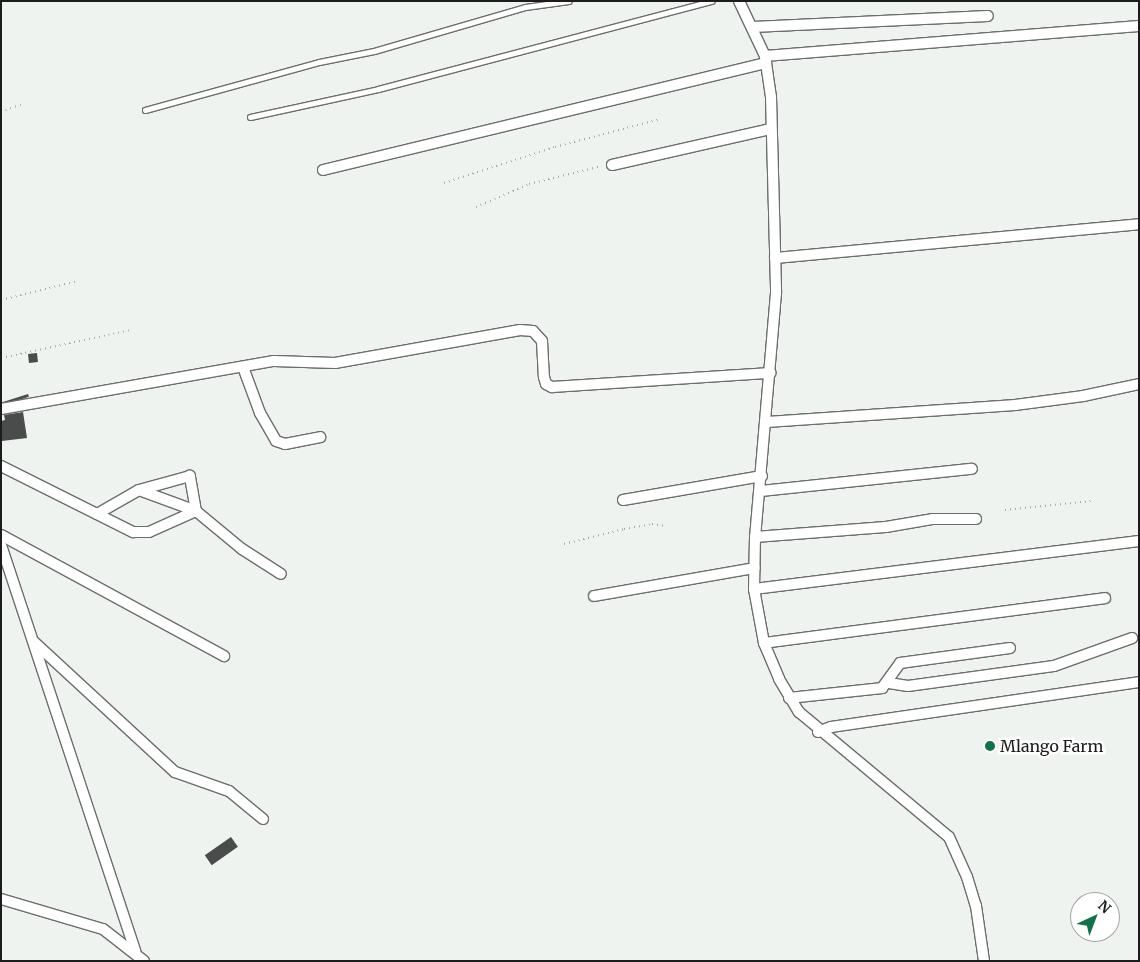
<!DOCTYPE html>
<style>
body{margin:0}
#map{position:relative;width:1140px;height:962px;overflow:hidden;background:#eff3f0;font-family:Merriweather,serif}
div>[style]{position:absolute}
.building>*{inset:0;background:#494c4a;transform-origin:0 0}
.path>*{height:2px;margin-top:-1px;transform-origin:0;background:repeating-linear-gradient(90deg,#a6a9a7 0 1px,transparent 0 5px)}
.roads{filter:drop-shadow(1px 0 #6b6e6c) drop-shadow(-1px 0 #6b6e6c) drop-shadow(0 1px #6b6e6c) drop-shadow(0 -1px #6b6e6c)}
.lane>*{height:5px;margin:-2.5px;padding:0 2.5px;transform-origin:2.5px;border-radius:2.5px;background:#fff}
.street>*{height:10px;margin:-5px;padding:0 5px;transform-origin:5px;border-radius:5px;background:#fff}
.dots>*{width:14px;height:14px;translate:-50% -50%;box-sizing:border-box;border:2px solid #fff;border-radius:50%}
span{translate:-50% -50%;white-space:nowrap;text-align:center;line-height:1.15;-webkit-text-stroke:5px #fff;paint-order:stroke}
.poi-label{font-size:16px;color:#1b1c1b}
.left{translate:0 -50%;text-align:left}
.frame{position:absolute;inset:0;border:2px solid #1b1c1b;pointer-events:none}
.north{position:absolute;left:1070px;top:892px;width:50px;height:50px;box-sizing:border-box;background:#fff;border:1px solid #a4a4a4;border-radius:50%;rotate:43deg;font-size:14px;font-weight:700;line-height:20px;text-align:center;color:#1b1c1b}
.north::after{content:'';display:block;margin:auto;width:18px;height:22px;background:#0f734a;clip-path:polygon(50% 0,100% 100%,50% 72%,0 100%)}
</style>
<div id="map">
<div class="building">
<i style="left:37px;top:353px;width:9px;height:9px;rotate:84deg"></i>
<i style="left:28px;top:394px;width:3px;height:27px;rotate:72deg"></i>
<i style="clip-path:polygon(23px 412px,27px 438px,2px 441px,1px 421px,5px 420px,4px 415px)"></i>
<i style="left:231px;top:837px;width:12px;height:32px;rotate:55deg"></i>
</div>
<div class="path">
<i style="left:1px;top:112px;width:22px;rotate:-21deg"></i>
<i style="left:444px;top:183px;width:117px;rotate:-18deg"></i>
<i style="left:555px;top:147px;width:109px;rotate:-14.9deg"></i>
<i style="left:476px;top:207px;width:58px;rotate:-23.5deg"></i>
<i style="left:529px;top:184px;width:75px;rotate:-13.9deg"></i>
<i style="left:1px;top:300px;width:78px;rotate:-14deg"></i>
<i style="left:1px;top:358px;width:132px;rotate:-12.2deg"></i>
<i style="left:1005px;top:510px;width:87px;rotate:-5.9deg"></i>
<i style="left:564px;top:544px;width:62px;rotate:-14deg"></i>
<i style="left:624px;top:529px;width:28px;rotate:-10deg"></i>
<i style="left:652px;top:524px;width:13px;rotate:9deg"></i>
</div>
<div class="roads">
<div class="lane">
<i style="left:145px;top:110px;width:180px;rotate:-15.4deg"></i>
<i style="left:319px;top:62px;width:56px;rotate:-11.3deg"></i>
<i style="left:374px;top:51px;width:157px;rotate:-16.2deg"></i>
<i style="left:525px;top:7px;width:44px;rotate:-7.8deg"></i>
<i style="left:250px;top:117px;width:131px;rotate:-12.3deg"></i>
<i style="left:378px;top:89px;width:345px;rotate:-14.8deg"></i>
</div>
<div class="street">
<i style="left:739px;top:1px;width:61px;rotate:64.7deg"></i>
<i style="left:765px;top:56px;width:41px;rotate:81.7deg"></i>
<i style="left:771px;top:97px;width:196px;rotate:88.5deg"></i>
<i style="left:776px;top:293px;width:245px;rotate:94.9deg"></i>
<i style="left:755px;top:537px;width:52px;rotate:91.1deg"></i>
<i style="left:754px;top:589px;width:55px;rotate:79.5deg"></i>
<i style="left:764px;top:643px;width:39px;rotate:67deg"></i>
<i style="left:779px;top:679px;width:39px;rotate:59deg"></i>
<i style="left:799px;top:712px;width:195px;rotate:39.8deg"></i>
<i style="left:949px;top:837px;width:44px;rotate:65.8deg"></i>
<i style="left:967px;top:877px;width:30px;rotate:73deg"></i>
<i style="left:976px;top:906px;width:56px;rotate:81.7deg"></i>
<i style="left:753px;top:27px;width:235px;rotate:-2.7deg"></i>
<i style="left:765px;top:56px;width:375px;rotate:-4.6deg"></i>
<i style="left:612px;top:165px;width:163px;rotate:-12.8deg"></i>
<i style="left:323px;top:170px;width:456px;rotate:-13.6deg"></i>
<i style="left:775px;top:258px;width:366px;rotate:-5.3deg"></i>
<i style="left:243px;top:367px;width:49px;rotate:69.7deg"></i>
<i style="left:260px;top:413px;width:32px;rotate:60deg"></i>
<i style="left:276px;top:441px;width:9px;rotate:18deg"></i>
<i style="left:285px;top:444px;width:36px;rotate:-11deg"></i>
<i style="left:1px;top:409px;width:277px;rotate:-10deg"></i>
<i style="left:274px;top:361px;width:61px;rotate:1.9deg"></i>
<i style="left:335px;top:363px;width:188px;rotate:-10.1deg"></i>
<i style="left:520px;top:330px;width:13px;rotate:4deg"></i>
<i style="left:533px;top:331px;width:13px;rotate:48deg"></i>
<i style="left:542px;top:341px;width:36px;rotate:87deg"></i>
<i style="left:544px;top:377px;width:7px;rotate:74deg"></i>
<i style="left:546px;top:384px;width:7px;rotate:27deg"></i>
<i style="left:552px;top:387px;width:219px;rotate:-3.7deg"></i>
<i style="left:767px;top:422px;width:249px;rotate:-3.9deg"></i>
<i style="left:1015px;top:405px;width:69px;rotate:-7.5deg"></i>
<i style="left:1083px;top:396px;width:57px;rotate:-12.1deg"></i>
<i style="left:1px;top:466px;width:148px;rotate:26.6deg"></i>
<i style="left:133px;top:532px;width:16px"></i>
<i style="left:149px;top:532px;width:51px;rotate:-24.1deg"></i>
<i style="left:196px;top:511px;width:36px;rotate:-100deg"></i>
<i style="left:190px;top:476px;width:53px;rotate:164.6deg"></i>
<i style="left:761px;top:491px;width:212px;rotate:-6deg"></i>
<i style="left:623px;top:500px;width:141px;rotate:-9.8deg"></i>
<i style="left:97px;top:514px;width:48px;rotate:-29.7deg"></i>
<i style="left:139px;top:490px;width:61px;rotate:20.2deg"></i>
<i style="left:196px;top:511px;width:60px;rotate:39.6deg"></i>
<i style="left:242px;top:549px;width:46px;rotate:32.7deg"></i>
<i style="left:1px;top:535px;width:254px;rotate:28.5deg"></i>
<i style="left:755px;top:537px;width:131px;rotate:-4.4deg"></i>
<i style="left:886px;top:527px;width:48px;rotate:-9.7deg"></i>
<i style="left:933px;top:519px;width:43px"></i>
<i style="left:1px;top:545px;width:428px;rotate:71.7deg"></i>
<i style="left:754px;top:589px;width:388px;rotate:-7.1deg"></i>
<i style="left:594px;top:596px;width:163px;rotate:-9.9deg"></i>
<i style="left:34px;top:642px;width:192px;rotate:42.7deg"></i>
<i style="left:175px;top:772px;width:57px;rotate:19.4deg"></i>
<i style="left:229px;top:791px;width:44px;rotate:39.5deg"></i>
<i style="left:764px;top:643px;width:344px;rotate:-7.5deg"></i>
<i style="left:889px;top:683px;width:19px;rotate:9deg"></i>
<i style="left:908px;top:686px;width:147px;rotate:-7.8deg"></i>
<i style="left:1054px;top:666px;width:83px;rotate:-19.7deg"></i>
<i style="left:789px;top:698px;width:94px;rotate:-6.1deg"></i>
<i style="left:882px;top:688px;width:31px;rotate:-54deg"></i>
<i style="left:900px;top:663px;width:111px;rotate:-7.8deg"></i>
<i style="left:818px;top:732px;width:14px;rotate:-21deg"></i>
<i style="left:831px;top:727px;width:311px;rotate:-8.3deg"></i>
<i style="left:1px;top:899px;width:106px;rotate:16.4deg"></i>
<i style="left:103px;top:929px;width:52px;rotate:38deg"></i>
</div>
</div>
<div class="dots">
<i style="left:990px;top:746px;background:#0f734a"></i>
</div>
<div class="poi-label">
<span class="left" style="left:1000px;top:746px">Mlango Farm</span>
</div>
<div class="frame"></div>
<div class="north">N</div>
</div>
